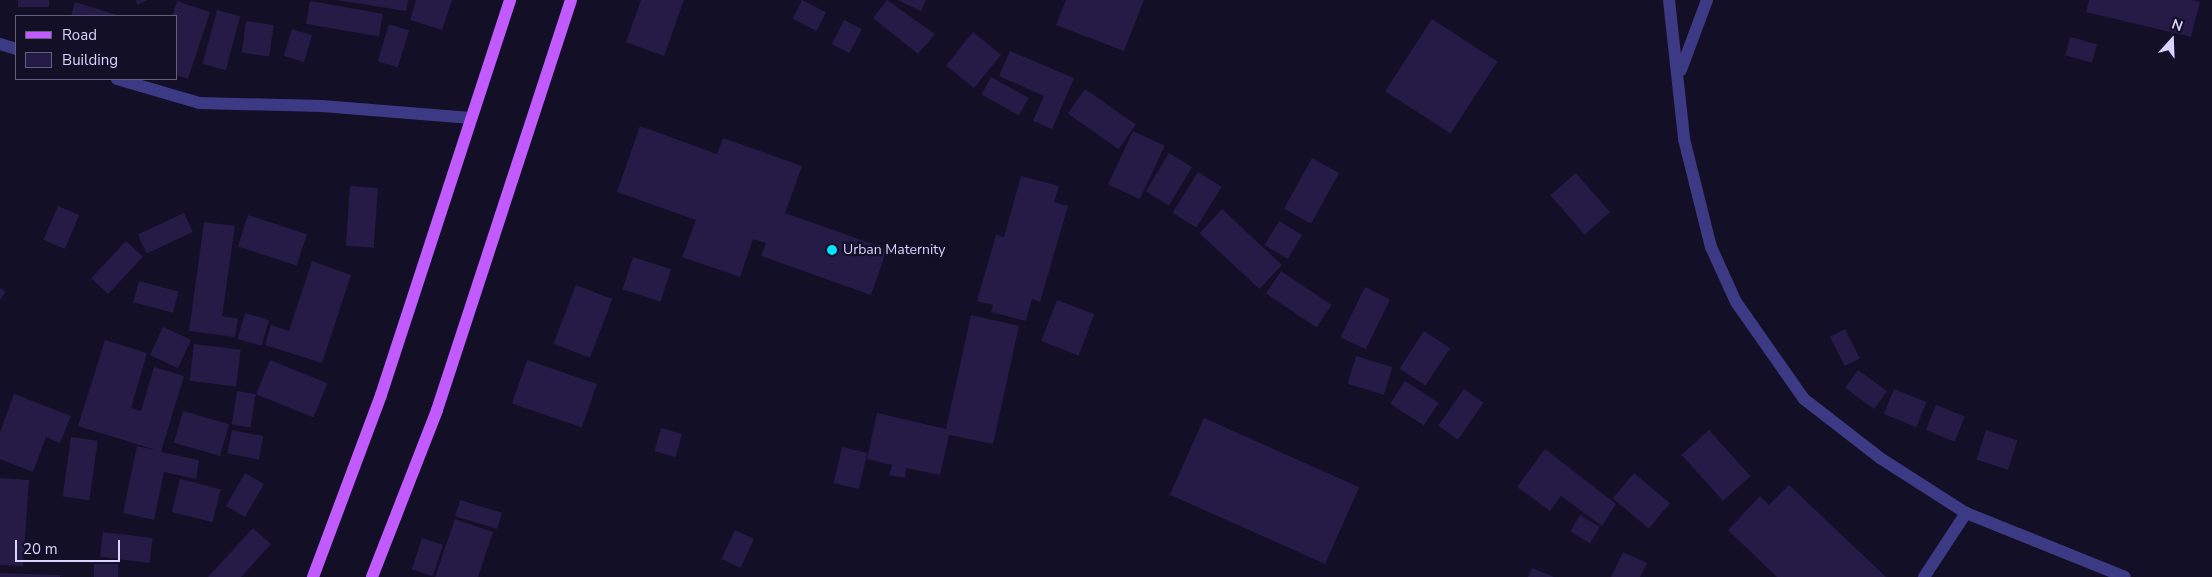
<!DOCTYPE html>
<style>
body{margin:0}
#map{position:relative;width:2212px;height:577px;overflow:hidden;background:#130f26;font-family:"Nunito Sans",sans-serif}
div>[style]{position:absolute}
.building>*{inset:0;background:#241b47;transform-origin:0 0}
.minor>*{height:12px;margin:-6px;padding:0 6px;transform-origin:6px;border-radius:6px;background:#3d3a85}
.major>*{height:12px;margin:-6px;padding:0 6px;transform-origin:6px;border-radius:6px;background:#c25bff}
.dots>*{width:14px;height:14px;translate:-50% -50%;box-sizing:border-box;border:2px solid #130f26;border-radius:50%}
span{translate:-50% -50%;white-space:nowrap;text-align:center;line-height:1.15;-webkit-text-stroke:4.5px #130f26;paint-order:stroke}
.poi-label{font-size:14px;color:#d9d4ff}
.left{translate:0 -50%;text-align:left}
.legend{position:absolute;left:15px;top:15px;width:162px;height:65px;box-sizing:border-box;background:#130f26;border:1px solid #625e7d;margin:0;padding:6px 9px;list-style:none;font-size:15px;color:#d9d4ff}
.legend li{display:flex;align-items:center;gap:10px;height:25px}
.legend b{width:25px;border:1px solid #625e7d}
.north{position:absolute;left:2147px;top:15px;width:50px;height:50px;-webkit-text-stroke:4px #130f26;paint-order:stroke;rotate:20deg;font-size:14px;font-weight:700;line-height:20px;text-align:center;color:#d9d4ff}
.north::after{content:'';display:block;margin:auto;width:18px;height:22px;background:#d9d4ff;clip-path:polygon(50% 0,100% 100%,50% 72%,0 100%)}
.scale{position:absolute;left:15px;top:540px;width:105px;height:22px;box-sizing:border-box;border:2px solid #d9d4ff;border-top:0;padding-left:6px;font-size:15px;line-height:18px;white-space:nowrap;color:#d9d4ff;-webkit-text-stroke:4px #130f26;paint-order:stroke}
</style>
<div id="map">
<div class="building">
<i style="left:18px;top:0;width:31px;height:7px"></i>
<i style="clip-path:polygon(136px 0,147px 0,137px 5px)"></i>
<i style="clip-path:polygon(337px 0,408px 0,406px 11px)"></i>
<i style="clip-path:polygon(416px 0,452px 0,442px 30px,410px 20px)"></i>
<i style="clip-path:polygon(641px 0,684px 0,664px 56px,626px 42px)"></i>
<i style="left:802px;top:0;width:27px;height:21px;rotate:27deg"></i>
<i style="clip-path:polygon(887px 0,935px 34px,918px 54px,873px 18px)"></i>
<i style="clip-path:polygon(897px 0,926px 0,921px 11px)"></i>
<i style="clip-path:polygon(1066px 0,1144px 0,1124px 51px,1056px 25px)"></i>
<i style="clip-path:polygon(2089px 0,2192px 0,2200px 2px,2191px 37px,2086px 12px)"></i>
<i style="clip-path:polygon(177px 1px,210px 12px,188px 79px,176px 75px,176px 16px,172px 16px)"></i>
<i style="left:310px;top:1px;width:74px;height:23px;rotate:10deg"></i>
<i style="clip-path:polygon(75px 2px,120px 16px,71px 16px)"></i>
<i style="left:217px;top:10px;width:24px;height:56px;rotate:15deg"></i>
<i style="left:1432px;top:19px;width:78px;height:86px;rotate:33deg"></i>
<i style="left:844px;top:20px;width:20px;height:27px;rotate:27deg"></i>
<i style="left:246px;top:21px;width:28px;height:32px;rotate:8deg"></i>
<i style="left:389px;top:24px;width:21px;height:39px;rotate:17deg"></i>
<i style="left:292px;top:29px;width:21px;height:28px;rotate:17deg"></i>
<i style="left:973px;top:32px;width:36px;height:43px;rotate:39deg"></i>
<i style="left:2070px;top:37px;width:28px;height:19px;rotate:15deg"></i>
<i style="clip-path:polygon(1010px 51px,1074px 78px,1052px 129px,1033px 121px,1044px 96px,999px 76px)"></i>
<i style="left:991px;top:77px;width:43px;height:20px;rotate:29deg"></i>
<i style="left:1085px;top:89px;width:62px;height:30px;rotate:35deg"></i>
<i style="clip-path:polygon(640px 126px,717px 154px,723px 138px,802px 166px,785px 213px,887px 249px,871px 295px,761px 256px,766px 243px,753px 239px,740px 277px,682px 257px,696px 220px,617px 192px)"></i>
<i style="left:1133px;top:131px;width:35px;height:59px;rotate:25deg"></i>
<i style="left:1169px;top:153px;width:27px;height:45px;rotate:31deg"></i>
<i style="left:1312px;top:158px;width:31px;height:58px;rotate:29deg"></i>
<i style="left:1198px;top:172px;width:28px;height:48px;rotate:32deg"></i>
<i style="left:1576px;top:173px;width:52px;height:34px;rotate:49deg"></i>
<i style="clip-path:polygon(1021px 176px,1059px 186px,1054px 202px,1068px 206px,1040px 302px,1032px 299px,1026px 321px,991px 312px,993px 305px,977px 301px,996px 235px,1004px 237px)"></i>
<i style="left:350px;top:186px;width:28px;height:60px;rotate:4deg"></i>
<i style="left:58px;top:206px;width:23px;height:37px;rotate:23deg"></i>
<i style="left:1222px;top:209px;width:82px;height:33px;rotate:43deg"></i>
<i style="left:184px;top:213px;width:21px;height:51px;rotate:65deg"></i>
<i style="left:248px;top:215px;width:62px;height:33px;rotate:18deg"></i>
<i style="left:1279px;top:221px;width:27px;height:28px;rotate:31deg"></i>
<i style="clip-path:polygon(204px 222px,235px 226px,222px 316px,238px 319px,235px 337px,189px 331px)"></i>
<i style="left:126px;top:241px;width:23px;height:51px;rotate:43deg"></i>
<i style="left:633px;top:257px;width:40px;height:34px;rotate:18deg"></i>
<i style="clip-path:polygon(312px 261px,351px 275px,322px 363px,265px 345px,271px 325px,289px 331px)"></i>
<i style="left:1281px;top:271px;width:61px;height:27px;rotate:34deg"></i>
<i style="left:139px;top:281px;width:41px;height:22px;rotate:15deg"></i>
<i style="left:576px;top:285px;width:39px;height:63px;rotate:21deg"></i>
<i style="left:1365px;top:287px;width:28px;height:56px;rotate:26deg"></i>
<i style="clip-path:polygon(0 288px,6px 292px,0 300px)"></i>
<i style="left:1057px;top:300px;width:40px;height:44px;rotate:21deg"></i>
<i style="left:245px;top:313px;width:25px;height:27px;rotate:16deg"></i>
<i style="clip-path:polygon(971px 315px,1019px 326px,993px 444px,949px 435px,940px 475px,906px 468px,905px 478px,889px 475px,892px 465px,867px 459px,877px 413px,946px 429px)"></i>
<i style="left:163px;top:327px;width:31px;height:31px;rotate:25deg"></i>
<i style="left:1845px;top:329px;width:33px;height:17px;rotate:63deg"></i>
<i style="left:1424px;top:331px;width:31px;height:45px;rotate:33deg"></i>
<i style="clip-path:polygon(105px 340px,147px 353px,131px 408px,141px 411px,154px 367px,184px 376px,161px 452px,199px 460px,196px 479px,164px 472px,154px 520px,123px 513px,137px 446px,159px 451px,78px 426px)"></i>
<i style="left:194px;top:344px;width:47px;height:37px;rotate:7deg"></i>
<i style="left:1356px;top:356px;width:38px;height:29px;rotate:17deg"></i>
<i style="left:270px;top:360px;width:62px;height:37px;rotate:22deg"></i>
<i style="left:527px;top:360px;width:74px;height:46px;rotate:19deg"></i>
<i style="left:1858px;top:370px;width:36px;height:22px;rotate:36deg"></i>
<i style="left:1405px;top:381px;width:40px;height:27px;rotate:33deg"></i>
<i style="left:1464px;top:389px;width:24px;height:45px;rotate:35deg"></i>
<i style="left:1894px;top:389px;width:35px;height:27px;rotate:22deg"></i>
<i style="left:237px;top:391px;width:19px;height:34px;rotate:9deg"></i>
<i style="clip-path:polygon(14px 394px,71px 416px,60px 443px,46px 437px,33px 472px,0 459px,0 432px)"></i>
<i style="left:1936px;top:405px;width:31px;height:27px;rotate:22deg"></i>
<i style="left:183px;top:411px;width:48px;height:33px;rotate:16deg"></i>
<i style="left:1204px;top:418px;width:170px;height:84px;rotate:24deg"></i>
<i style="left:661px;top:428px;width:22px;height:24px;rotate:16deg"></i>
<i style="left:232px;top:430px;width:32px;height:24px;rotate:11deg"></i>
<i style="left:1709px;top:430px;width:62px;height:37px;rotate:48deg"></i>
<i style="left:1986px;top:430px;width:33px;height:31px;rotate:18deg"></i>
<i style="left:71px;top:437px;width:27px;height:60px;rotate:8deg"></i>
<i style="left:842px;top:447px;width:26px;height:37px;rotate:13deg"></i>
<i style="clip-path:polygon(1545px 449px,1616px 504px,1602px 526px,1561px 496px,1550px 511px,1517px 487px)"></i>
<i style="left:245px;top:473px;width:22px;height:38px;rotate:30deg"></i>
<i style="left:1634px;top:473px;width:47px;height:33px;rotate:40deg"></i>
<i style="clip-path:polygon(0 478px,29px 480px,23px 566px,0 565px)"></i>
<i style="left:180px;top:479px;width:42px;height:34px;rotate:14deg"></i>
<i style="clip-path:polygon(1789px 485px,1886px 577px,1777px 577px,1728px 530px,1760px 496px,1769px 505px)"></i>
<i style="left:460px;top:500px;width:44px;height:17px;rotate:17deg"></i>
<i style="left:1580px;top:515px;width:23px;height:19px;rotate:31deg"></i>
<i style="clip-path:polygon(455px 519px,493px 532px,478px 577px,435px 577px)"></i>
<i style="clip-path:polygon(253px 528px,271px 544px,241px 577px,208px 577px)"></i>
<i style="left:735px;top:530px;width:21px;height:32px;rotate:25deg"></i>
<i style="left:103px;top:532px;width:50px;height:25px;rotate:7deg"></i>
<i style="left:422px;top:538px;width:22px;height:33px;rotate:18deg"></i>
<i style="clip-path:polygon(1623px 552px,1647px 563px,1640px 577px,1611px 577px)"></i>
<i style="left:94px;top:564px;width:24px;height:13px"></i>
<i style="clip-path:polygon(1532px 568px,1554px 577px,1528px 577px)"></i>
<i style="clip-path:polygon(0 573px,60px 575px,60px 577px,0 577px)"></i>
</div>
<div class="minor">
<i style="left:1669px;top:0;width:140px;rotate:83.8deg"></i>
<i style="left:1684px;top:139px;width:111px;rotate:76deg"></i>
<i style="left:1711px;top:247px;width:60px;rotate:65.6deg"></i>
<i style="left:1736px;top:302px;width:118px;rotate:55deg"></i>
<i style="left:1804px;top:399px;width:96px;rotate:37.8deg"></i>
<i style="left:1880px;top:458px;width:102px;rotate:32.6deg"></i>
<i style="left:1966px;top:513px;width:171px;rotate:21.9deg"></i>
<i style="left:0;top:44px;width:17px;rotate:17deg"></i>
<i style="left:1681px;top:70px;width:75px;rotate:-69.6deg"></i>
<i style="left:117px;top:79px;width:85px;rotate:16.3deg"></i>
<i style="left:199px;top:103px;width:123px;rotate:1.4deg"></i>
<i style="left:322px;top:106px;width:149px;rotate:4.6deg"></i>
<i style="left:1924px;top:577px;width:77px;rotate:-56.7deg"></i>
</div>
<div class="major">
<i style="left:313px;top:577px;width:194px;rotate:-69.5deg"></i>
<i style="left:381px;top:395px;width:416px;rotate:-71.9deg"></i>
<i style="left:372px;top:577px;width:179px;rotate:-68.7deg"></i>
<i style="left:437px;top:410px;width:431px;rotate:-71.9deg"></i>
</div>
<div class="dots">
<i style="left:832px;top:250px;background:#00e5ff"></i>
</div>
<div class="poi-label">
<span class="left" style="left:843px;top:250px">Urban Maternity</span>
</div>
<ul class="legend">
<li><b style="height:6px;background:#c25bff"></b>Road</li>
<li><b style="height:14px;background:#241b47"></b>Building</li>
</ul>
<div class="north">N</div>
<div class="scale">20 m</div>
</div>
